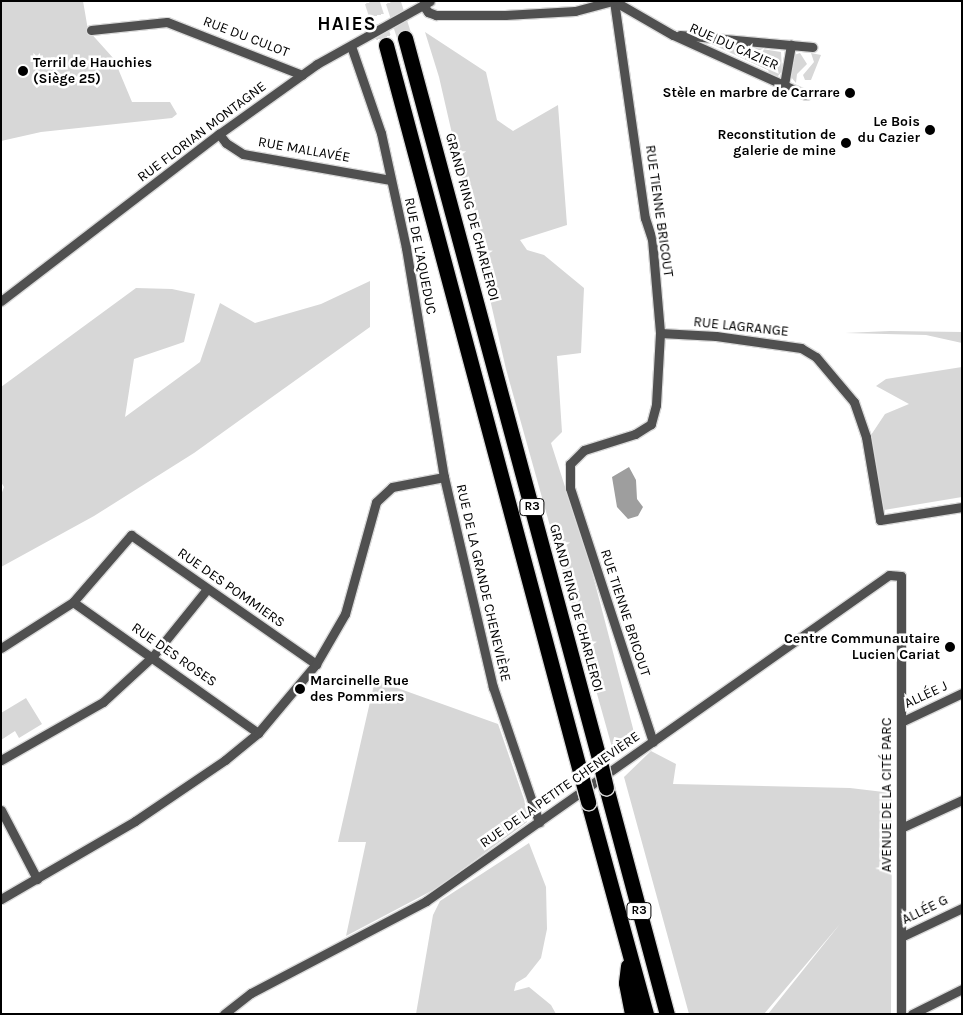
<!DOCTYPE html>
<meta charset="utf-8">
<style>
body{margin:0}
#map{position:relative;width:963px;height:1015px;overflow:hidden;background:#fff;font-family:Karla,sans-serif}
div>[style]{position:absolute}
.green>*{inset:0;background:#d7d7d7}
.water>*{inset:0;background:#9e9e9e}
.motorway-tunnel>*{height:15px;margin-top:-7.5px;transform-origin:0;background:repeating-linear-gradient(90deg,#d9d9d9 0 15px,transparent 0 23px)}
.roads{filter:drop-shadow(1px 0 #dbdbdb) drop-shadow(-1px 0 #dbdbdb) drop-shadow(0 1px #dbdbdb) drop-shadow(0 -1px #dbdbdb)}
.minor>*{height:9px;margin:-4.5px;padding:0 4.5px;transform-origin:4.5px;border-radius:4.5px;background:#505050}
.motorway>*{height:15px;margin:-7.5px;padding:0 7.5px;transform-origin:7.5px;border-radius:7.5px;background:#000}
.bridges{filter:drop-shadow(1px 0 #dbdbdb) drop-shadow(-1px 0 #dbdbdb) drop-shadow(0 1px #dbdbdb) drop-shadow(0 -1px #dbdbdb)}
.motorway-bridge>*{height:15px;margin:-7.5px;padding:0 7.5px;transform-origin:7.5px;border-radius:7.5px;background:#000}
.dots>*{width:14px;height:14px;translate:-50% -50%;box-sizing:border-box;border:2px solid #fff;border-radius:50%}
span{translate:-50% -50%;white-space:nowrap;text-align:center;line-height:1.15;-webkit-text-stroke:5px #fff;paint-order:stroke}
.shield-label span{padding:1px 4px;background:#fff;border:1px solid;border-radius:4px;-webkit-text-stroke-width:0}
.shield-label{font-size:12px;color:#000;font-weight:700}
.street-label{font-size:14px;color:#000}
.poi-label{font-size:14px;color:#000;font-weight:700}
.left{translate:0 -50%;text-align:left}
.right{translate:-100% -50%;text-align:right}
.district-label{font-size:19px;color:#000;font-weight:700;letter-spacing:1px}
.frame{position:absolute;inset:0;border:2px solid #000;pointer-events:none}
</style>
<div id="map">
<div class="green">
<i style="clip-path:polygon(1px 1px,83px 1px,88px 30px,114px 59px,132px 102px,170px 102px,177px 114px,172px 118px,41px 132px,1px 141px)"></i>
<i style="clip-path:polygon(425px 32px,486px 72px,497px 120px,513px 131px,558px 105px,567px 225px,520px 240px,527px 250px,544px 255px,584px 288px,581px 353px,557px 356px,562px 432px,551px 443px,591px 568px,636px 740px,615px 758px,506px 369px,439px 77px)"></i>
<i style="clip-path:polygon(700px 39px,781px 52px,782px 71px,778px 76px,770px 76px,768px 70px,705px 41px,701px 43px)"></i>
<i style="clip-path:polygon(800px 53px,807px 64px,797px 74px,796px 83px,791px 77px,794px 55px)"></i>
<i style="clip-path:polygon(811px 53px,821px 55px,811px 80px,805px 80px,803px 75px,814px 62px)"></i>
<i style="clip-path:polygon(370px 281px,370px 327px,194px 453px,94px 516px,1px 567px,1px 495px,4px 487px,1px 482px,1px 387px,136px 288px,172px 289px,195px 294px,184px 342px,134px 359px,125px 417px,200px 362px,220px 303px,255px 323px,321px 304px)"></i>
<i style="clip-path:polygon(890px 331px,962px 332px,962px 343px,926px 335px,845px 333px)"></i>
<i style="clip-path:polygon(962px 367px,962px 497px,884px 510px,871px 435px,885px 414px,909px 404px,876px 386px,886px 379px)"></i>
<i style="clip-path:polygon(375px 680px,498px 724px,527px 808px,527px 822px,437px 888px,346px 936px,366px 842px,338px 842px)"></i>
<i style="clip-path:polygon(26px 698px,42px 724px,19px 738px,15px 731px,1px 740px,1px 713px)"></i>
<i style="clip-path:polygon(651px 751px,676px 764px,673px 784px,850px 788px,892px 793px,891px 1014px,768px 1014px,840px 924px,764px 1014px,689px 1014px,624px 777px)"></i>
<i style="clip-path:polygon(529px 843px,546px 887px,547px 929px,541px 958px,526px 977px,516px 983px,514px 991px,529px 987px,551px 1005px,556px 1014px,416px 1014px,433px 915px,440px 901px)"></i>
</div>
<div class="water">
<i style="clip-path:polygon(629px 467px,636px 480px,637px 499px,643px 507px,638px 516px,628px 519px,617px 507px,612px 477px)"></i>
</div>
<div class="motorway-tunnel">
<i style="left:372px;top:1px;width:46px;rotate:72.3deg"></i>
<i style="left:393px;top:1px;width:39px;rotate:72deg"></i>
</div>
<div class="roads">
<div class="minor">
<i style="left:614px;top:1px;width:219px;rotate:81.9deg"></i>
<i style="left:645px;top:218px;width:22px;rotate:72deg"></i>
<i style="left:652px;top:239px;width:94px;rotate:85.1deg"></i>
<i style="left:660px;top:333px;width:72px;rotate:93.2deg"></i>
<i style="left:656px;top:405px;width:20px;rotate:105deg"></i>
<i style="left:651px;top:424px;width:19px;rotate:148deg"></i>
<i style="left:635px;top:434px;width:53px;rotate:162.6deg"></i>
<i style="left:584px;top:450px;width:20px;rotate:135deg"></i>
<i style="left:570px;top:464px;width:24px;rotate:90deg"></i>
<i style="left:570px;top:488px;width:267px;rotate:71.9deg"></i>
<i style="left:614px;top:1px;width:68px;rotate:30deg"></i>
<i style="left:673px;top:35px;width:146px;rotate:24.3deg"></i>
<i style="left:423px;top:5px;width:9px;rotate:54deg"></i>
<i style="left:428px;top:12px;width:9px;rotate:21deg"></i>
<i style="left:436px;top:15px;width:69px"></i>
<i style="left:505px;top:15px;width:70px;rotate:-3.3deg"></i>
<i style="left:575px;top:11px;width:39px;rotate:-15deg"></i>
<i style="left:91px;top:30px;width:76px;rotate:-6deg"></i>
<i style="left:167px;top:22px;width:145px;rotate:21.4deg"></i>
<i style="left:680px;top:35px;width:133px;rotate:5.2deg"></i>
<i style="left:351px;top:46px;width:92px;rotate:71deg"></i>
<i style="left:381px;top:133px;width:118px;rotate:77.7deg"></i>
<i style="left:406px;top:248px;width:232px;rotate:80.6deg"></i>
<i style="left:444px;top:477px;width:216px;rotate:76.9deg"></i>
<i style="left:493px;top:687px;width:143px;rotate:71.2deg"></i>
<i style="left:784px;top:85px;width:41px;rotate:-80.1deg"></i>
<i style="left:219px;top:134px;width:11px;rotate:52deg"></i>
<i style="left:226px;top:143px;width:20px;rotate:33deg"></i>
<i style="left:243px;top:154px;width:150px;rotate:10deg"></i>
<i style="left:1px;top:301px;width:275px;rotate:-37.5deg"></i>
<i style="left:219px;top:134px;width:120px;rotate:-35.5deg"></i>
<i style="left:317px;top:64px;width:129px;rotate:-29.1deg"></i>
<i style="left:660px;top:333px;width:56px;rotate:3.1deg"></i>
<i style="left:716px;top:336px;width:86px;rotate:8deg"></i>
<i style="left:801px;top:348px;width:17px;rotate:31deg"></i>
<i style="left:816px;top:357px;width:59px;rotate:49.8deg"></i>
<i style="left:854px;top:402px;width:37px;rotate:71deg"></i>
<i style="left:866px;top:437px;width:84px;rotate:80.4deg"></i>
<i style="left:880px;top:520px;width:83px;rotate:-9deg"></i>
<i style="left:73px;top:602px;width:227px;rotate:35.3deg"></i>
<i style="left:1px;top:648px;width:85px;rotate:-32.6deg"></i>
<i style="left:73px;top:602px;width:89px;rotate:-49.1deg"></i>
<i style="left:131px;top:535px;width:226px;rotate:34.9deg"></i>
<i style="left:901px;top:722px;width:68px;rotate:-25.4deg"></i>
<i style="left:1px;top:760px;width:117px;rotate:-29.6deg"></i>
<i style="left:103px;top:702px;width:68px;rotate:-42.6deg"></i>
<i style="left:153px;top:656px;width:86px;rotate:-51.1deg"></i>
<i style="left:1px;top:810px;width:78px;rotate:62.4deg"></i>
<i style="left:901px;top:828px;width:67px;rotate:-24.7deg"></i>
<i style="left:1px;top:899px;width:155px;rotate:-30.2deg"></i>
<i style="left:135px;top:821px;width:109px;rotate:-34.1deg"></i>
<i style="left:225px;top:760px;width:43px;rotate:-39.3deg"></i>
<i style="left:258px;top:733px;width:90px;rotate:-50deg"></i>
<i style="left:316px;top:664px;width:58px;rotate:-59.9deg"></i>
<i style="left:345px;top:614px;width:116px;rotate:-74.5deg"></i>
<i style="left:376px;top:502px;width:22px;rotate:-43deg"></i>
<i style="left:392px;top:487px;width:53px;rotate:-10.9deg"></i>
<i style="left:901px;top:937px;width:68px;rotate:-25.4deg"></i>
<i style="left:224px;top:1014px;width:34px;rotate:-38deg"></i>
<i style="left:251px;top:993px;width:198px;rotate:-27.7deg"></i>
<i style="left:426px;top:901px;width:566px;rotate:-35.15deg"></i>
<i style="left:889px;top:575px;width:12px;rotate:5deg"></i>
<i style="left:901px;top:576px;width:438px;rotate:90deg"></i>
<i style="left:912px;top:1014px;width:56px;rotate:-26.6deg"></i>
</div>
<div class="motorway">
<i style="left:405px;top:38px;width:754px;rotate:74.93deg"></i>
<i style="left:386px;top:45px;width:760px;rotate:75.05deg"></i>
<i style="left:606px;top:787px;width:235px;rotate:75deg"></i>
<i style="left:588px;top:802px;width:220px;rotate:74.7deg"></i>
<i style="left:628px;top:966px;width:17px;rotate:97deg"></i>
<i style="left:626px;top:983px;width:32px;rotate:79deg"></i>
</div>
</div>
<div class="bridges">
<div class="motorway-bridge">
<i style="left:601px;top:766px;width:22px;rotate:77deg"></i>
<i style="left:582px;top:779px;width:24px;rotate:75deg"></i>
</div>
</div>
<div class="dots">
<i style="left:23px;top:71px;background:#000"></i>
<i style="left:850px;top:93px;background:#000"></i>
<i style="left:930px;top:130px;background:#000"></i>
<i style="left:846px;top:143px;background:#000"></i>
<i style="left:950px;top:647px;background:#000"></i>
<i style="left:300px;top:689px;background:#000"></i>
</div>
<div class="shield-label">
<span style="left:532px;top:507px">R3</span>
<span style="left:639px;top:911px">R3</span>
</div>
<div class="street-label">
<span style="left:246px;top:37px;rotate:21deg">RUE DU CULOT</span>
<span style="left:734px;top:47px;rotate:24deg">RUE DU CAZIER</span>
<span style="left:202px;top:132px;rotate:-37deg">RUE FLORIAN MONTAGNE</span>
<span style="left:304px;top:150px;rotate:10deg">RUE MALLAVÉE</span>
<span style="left:659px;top:211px;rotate:82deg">RUE TIENNE BRICOUT</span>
<span style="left:472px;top:217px;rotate:75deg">GRAND RING DE CHARLEROI</span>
<span style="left:420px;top:256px;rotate:79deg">RUE DE L'AQUEDUC</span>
<span style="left:741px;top:327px;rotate:6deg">RUE LAGRANGE</span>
<span style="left:483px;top:583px;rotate:77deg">RUE DE LA GRANDE CHENEVIÈRE</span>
<span style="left:231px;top:588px;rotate:35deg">RUE DES POMMIERS</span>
<span style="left:576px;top:608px;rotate:75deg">GRAND RING DE CHARLEROI</span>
<span style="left:625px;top:613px;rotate:72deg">RUE TIENNE BRICOUT</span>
<span style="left:174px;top:655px;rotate:35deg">RUE DES ROSES</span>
<span style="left:926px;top:695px;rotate:-25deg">ALLÉE J</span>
<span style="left:560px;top:790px;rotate:-35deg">RUE DE LA PETITE CHENEVIÈRE</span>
<span style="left:887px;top:795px;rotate:-90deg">AVENUE DE LA CITÉ PARC</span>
<span style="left:925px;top:910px;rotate:-26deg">ALLÉE G</span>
</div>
<div class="poi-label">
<span class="left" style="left:33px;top:71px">Terril de Hauchies<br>(Siège 25)</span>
<span class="right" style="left:840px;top:93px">Stèle en marbre de Carrare</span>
<span class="right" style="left:920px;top:130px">Le Bois<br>du Cazier</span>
<span class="right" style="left:836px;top:143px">Reconstitution de<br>galerie de mine</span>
<span class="right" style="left:940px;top:647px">Centre Communautaire<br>Lucien Cariat</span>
<span class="left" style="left:310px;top:689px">Marcinelle Rue<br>des Pommiers</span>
</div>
<div class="district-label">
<span style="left:347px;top:25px">HAIES</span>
</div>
<div class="frame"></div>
</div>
